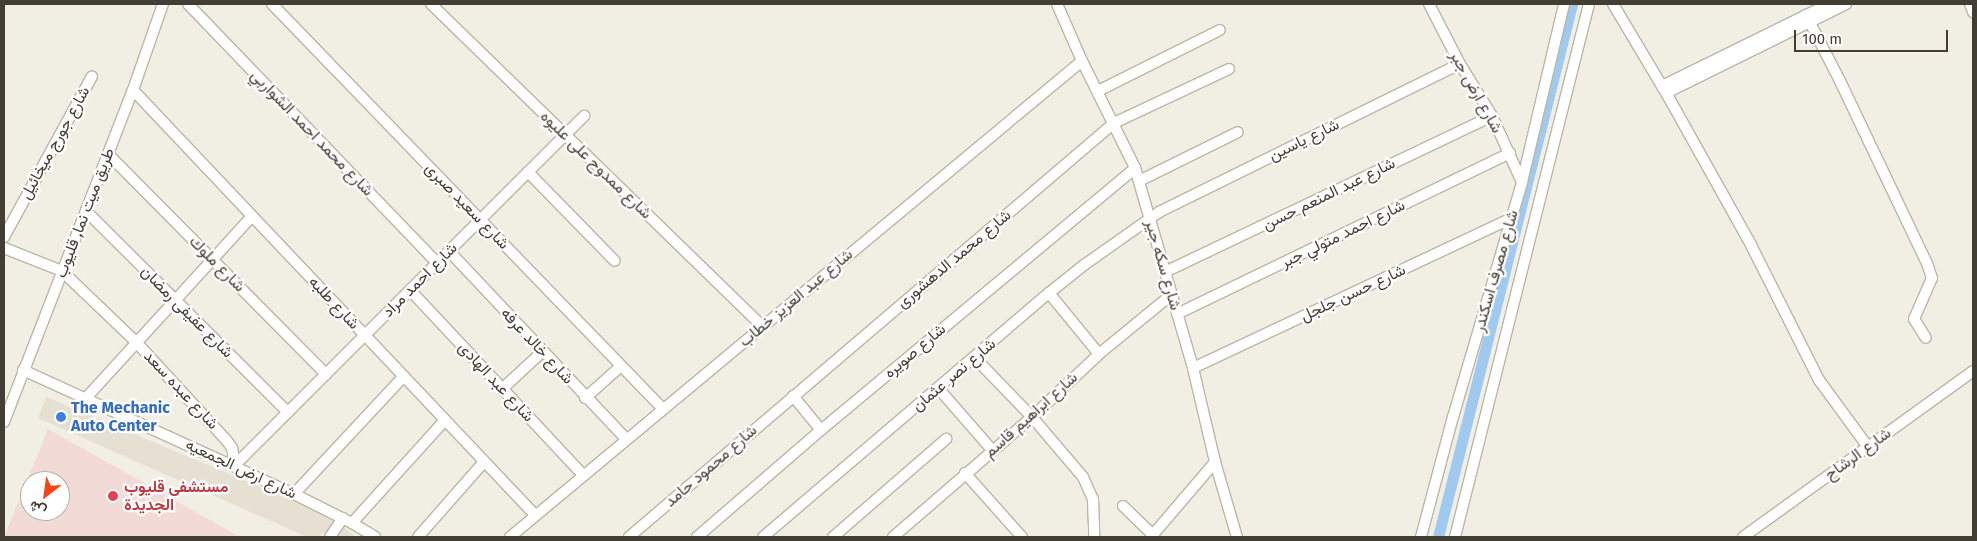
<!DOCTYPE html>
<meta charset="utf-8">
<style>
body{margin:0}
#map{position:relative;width:1977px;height:541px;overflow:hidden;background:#f1eee3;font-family:"Fira Sans",Vazirmatn,sans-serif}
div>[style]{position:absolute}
.residential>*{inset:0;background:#e5e0d1}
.medical>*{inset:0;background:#f2dbd6}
.canal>*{height:11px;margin:-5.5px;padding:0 5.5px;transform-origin:5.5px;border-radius:5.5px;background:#9fc9ee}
.roads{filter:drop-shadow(1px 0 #bcb6a6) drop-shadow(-1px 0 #bcb6a6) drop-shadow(0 1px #bcb6a6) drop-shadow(0 -1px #bcb6a6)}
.street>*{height:10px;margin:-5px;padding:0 5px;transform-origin:5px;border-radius:5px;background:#fff}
.dots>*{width:14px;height:14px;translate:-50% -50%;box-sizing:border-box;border:2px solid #fff;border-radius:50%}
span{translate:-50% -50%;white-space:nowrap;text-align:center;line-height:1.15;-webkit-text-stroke:4.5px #fff;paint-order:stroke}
.street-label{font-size:16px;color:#433e33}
.shop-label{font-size:16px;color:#366cbe;font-weight:700}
.left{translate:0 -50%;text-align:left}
.health-label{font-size:16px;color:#be3a42;font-weight:700}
.frame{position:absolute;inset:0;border:5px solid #433e33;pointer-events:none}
.north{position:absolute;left:20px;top:471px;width:50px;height:50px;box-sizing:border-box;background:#fff;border:1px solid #b4b2ad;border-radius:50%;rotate:210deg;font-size:14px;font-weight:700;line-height:20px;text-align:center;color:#433e33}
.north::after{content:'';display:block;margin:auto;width:18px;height:22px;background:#f64416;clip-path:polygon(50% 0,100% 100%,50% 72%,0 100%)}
.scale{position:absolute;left:1794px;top:30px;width:154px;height:22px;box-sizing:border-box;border:2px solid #433e33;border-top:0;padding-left:6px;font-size:15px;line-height:18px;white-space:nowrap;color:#433e33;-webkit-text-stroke:4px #fff;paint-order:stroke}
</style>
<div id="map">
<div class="residential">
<i style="clip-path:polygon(46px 397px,329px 516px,356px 537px,329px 537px,323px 532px,319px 537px,307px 537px,38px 418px)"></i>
</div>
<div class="medical">
<i style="clip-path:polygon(evenodd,48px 429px,240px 537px,4px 537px,48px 429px,30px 481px,60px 481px,60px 511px,30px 511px,30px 481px)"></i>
</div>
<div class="canal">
<i style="left:1438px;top:537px;width:550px;rotate:-75.89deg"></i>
</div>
<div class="roads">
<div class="street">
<i style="left:188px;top:4px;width:359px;rotate:46.1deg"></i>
<i style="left:272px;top:4px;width:563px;rotate:46.01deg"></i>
<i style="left:431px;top:4px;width:462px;rotate:44.2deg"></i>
<i style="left:1057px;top:4px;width:62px;rotate:66.3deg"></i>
<i style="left:1082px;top:61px;width:119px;rotate:63.6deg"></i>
<i style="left:1135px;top:168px;width:208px;rotate:73.8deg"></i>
<i style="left:1193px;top:368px;width:97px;rotate:76.8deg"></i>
<i style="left:1215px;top:462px;width:78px;rotate:73.7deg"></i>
<i style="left:1429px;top:4px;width:68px;rotate:62.7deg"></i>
<i style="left:1460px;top:64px;width:61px;rotate:58.4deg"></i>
<i style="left:1492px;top:116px;width:72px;rotate:65.6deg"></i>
<i style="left:1613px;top:4px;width:109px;rotate:59.2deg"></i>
<i style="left:1669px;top:98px;width:168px;rotate:60.8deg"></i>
<i style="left:1751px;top:245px;width:151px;rotate:63.3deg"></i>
<i style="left:1819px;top:380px;width:83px;rotate:53.8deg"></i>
<i style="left:1970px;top:4px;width:9px;rotate:69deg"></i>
<i style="left:1806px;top:15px;width:74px;rotate:62.7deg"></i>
<i style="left:1840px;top:81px;width:202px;rotate:64.5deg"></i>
<i style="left:1927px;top:263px;width:16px;rotate:72deg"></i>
<i style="left:1932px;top:278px;width:45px;rotate:113.7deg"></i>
<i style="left:1914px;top:319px;width:22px;rotate:58deg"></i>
<i style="left:1662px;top:86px;width:186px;rotate:-26.2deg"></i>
<i style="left:133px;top:90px;width:585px;rotate:46.59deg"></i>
<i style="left:1098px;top:91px;width:136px;rotate:-26.6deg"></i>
<i style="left:1666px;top:93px;width:201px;rotate:-26.3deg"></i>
<i style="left:108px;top:154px;width:310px;rotate:45.3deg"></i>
<i style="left:528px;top:172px;width:124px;rotate:45.7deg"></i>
<i style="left:1139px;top:181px;width:110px;rotate:-26.3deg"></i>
<i style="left:86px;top:211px;width:285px;rotate:44.9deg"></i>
<i style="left:4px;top:237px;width:183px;rotate:-61.3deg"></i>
<i style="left:4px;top:248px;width:62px;rotate:21.6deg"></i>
<i style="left:62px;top:271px;width:103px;rotate:43.8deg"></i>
<i style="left:136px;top:342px;width:134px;rotate:47.4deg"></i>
<i style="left:227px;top:441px;width:9px;rotate:54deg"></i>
<i style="left:232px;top:448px;width:17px;rotate:80deg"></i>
<i style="left:449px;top:251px;width:258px;rotate:46.7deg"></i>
<i style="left:1165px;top:272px;width:362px;rotate:-25.5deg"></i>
<i style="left:410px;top:290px;width:253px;rotate:46.9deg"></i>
<i style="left:1049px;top:293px;width:79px;rotate:50.7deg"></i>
<i style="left:1177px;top:314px;width:370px;rotate:-25.8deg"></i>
<i style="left:975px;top:358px;width:82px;rotate:46deg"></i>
<i style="left:1032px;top:417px;width:79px;rotate:49.6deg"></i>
<i style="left:1083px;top:477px;width:24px;rotate:66deg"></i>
<i style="left:1093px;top:499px;width:38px;rotate:88deg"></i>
<i style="left:1193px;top:368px;width:353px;rotate:-25.2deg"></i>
<i style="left:23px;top:370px;width:298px;rotate:24.6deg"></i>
<i style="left:294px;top:494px;width:65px;rotate:26.6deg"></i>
<i style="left:352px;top:523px;width:27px;rotate:31deg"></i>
<i style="left:938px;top:388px;width:82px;rotate:48.9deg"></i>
<i style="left:502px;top:389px;width:54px;rotate:-42.8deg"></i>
<i style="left:793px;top:396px;width:44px;rotate:50.5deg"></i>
<i style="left:86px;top:398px;width:246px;rotate:-47.6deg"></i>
<i style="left:585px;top:398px;width:48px;rotate:-41.6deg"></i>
<i style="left:4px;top:422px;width:356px;rotate:-68.8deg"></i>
<i style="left:133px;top:90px;width:91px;rotate:-70.8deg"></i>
<i style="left:235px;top:465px;width:494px;rotate:-45deg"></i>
<i style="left:965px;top:473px;width:86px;rotate:48.3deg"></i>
<i style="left:294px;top:494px;width:161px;rotate:-47deg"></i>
<i style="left:1123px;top:506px;width:42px;rotate:44deg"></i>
<i style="left:352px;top:523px;width:139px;rotate:-47.9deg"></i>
<i style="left:330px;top:537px;width:23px;rotate:-56deg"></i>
<i style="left:418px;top:537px;width:100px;rotate:-48.7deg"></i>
<i style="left:510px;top:537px;width:744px;rotate:-39.77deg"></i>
<i style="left:629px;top:537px;width:638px;rotate:-40.48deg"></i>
<i style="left:1114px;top:123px;width:127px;rotate:-25.2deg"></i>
<i style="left:697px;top:537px;width:164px;rotate:-40.8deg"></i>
<i style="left:821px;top:430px;width:409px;rotate:-39.8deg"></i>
<i style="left:763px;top:537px;width:376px;rotate:-40.5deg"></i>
<i style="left:1049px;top:293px;width:45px;rotate:-38.7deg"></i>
<i style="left:1084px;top:265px;width:92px;rotate:-35.2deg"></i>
<i style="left:1159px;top:212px;width:335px;rotate:-26.2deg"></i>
<i style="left:833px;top:537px;width:150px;rotate:-40.9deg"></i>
<i style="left:893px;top:537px;width:184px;rotate:-40.8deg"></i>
<i style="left:1032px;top:417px;width:92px;rotate:-43.2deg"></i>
<i style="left:1099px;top:354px;width:93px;rotate:-39.3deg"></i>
<i style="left:1151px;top:537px;width:99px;rotate:-49.5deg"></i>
<i style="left:1421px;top:537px;width:124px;rotate:-75.1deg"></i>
<i style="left:1453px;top:417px;width:245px;rotate:-73.6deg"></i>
<i style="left:1522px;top:182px;width:183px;rotate:-76.7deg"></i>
<i style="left:1455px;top:537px;width:550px;rotate:-75.89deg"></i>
<i style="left:1743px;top:537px;width:284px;rotate:-35.8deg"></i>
</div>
</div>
<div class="dots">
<i style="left:61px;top:417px;background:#3f7fe0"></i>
<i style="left:113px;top:496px;background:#e0444e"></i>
</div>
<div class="street-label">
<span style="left:1476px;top:92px;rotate:61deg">شارع ارض جبر</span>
<span style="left:312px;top:133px;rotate:46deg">شارع محمد احمد الشواربي</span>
<span style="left:1304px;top:140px;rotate:-26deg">شارع ياسين</span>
<span style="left:55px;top:143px;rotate:-61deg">شارع جورج ميخائيل</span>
<span style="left:596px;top:165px;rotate:44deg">شارع ممدوح على عليوه</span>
<span style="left:1329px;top:194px;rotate:-26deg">شارع عبد المنعم حسن</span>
<span style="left:467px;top:206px;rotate:46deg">شارع سعيد صبرى</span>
<span style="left:85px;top:213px;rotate:-69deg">طريق ميت نما, قليوب</span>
<span style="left:1343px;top:234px;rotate:-26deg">شارع احمد متولي جبر</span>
<span style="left:954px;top:259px;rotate:-40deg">شارع محمد الدهشورى</span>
<span style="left:217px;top:264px;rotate:45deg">شارع ملوك</span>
<span style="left:1163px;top:265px;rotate:74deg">شارع سكه جير</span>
<span style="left:1496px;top:271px;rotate:-74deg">شارع مصرف اسكندر</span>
<span style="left:420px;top:280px;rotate:-45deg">شارع احمد مراد</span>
<span style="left:1353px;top:293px;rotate:-25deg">شارع حسن جلجل</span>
<span style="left:796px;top:298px;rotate:-40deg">شارع عبد العزيز خطاب</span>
<span style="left:334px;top:303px;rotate:47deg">شارع طلبه</span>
<span style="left:187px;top:312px;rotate:45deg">شارع عفيفى رمضان</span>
<span style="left:537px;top:346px;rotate:47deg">شارع خالد عرفه</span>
<span style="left:915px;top:351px;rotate:-40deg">شارع صويره</span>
<span style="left:954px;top:375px;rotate:-40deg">شارع نصر عثمان</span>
<span style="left:496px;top:382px;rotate:47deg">شارع عبد الهادى</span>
<span style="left:181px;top:390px;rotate:47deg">شارع عبده سعد</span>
<span style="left:1031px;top:415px;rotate:-42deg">شارع ابراهيم قاسم</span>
<span style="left:1858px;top:454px;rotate:-36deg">شارع الرشاح</span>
<span style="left:711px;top:466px;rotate:-41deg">شارع محمود حامد</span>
<span style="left:241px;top:469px;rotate:25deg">شارع ارض الجمعيه</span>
</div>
<div class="shop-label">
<span class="left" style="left:71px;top:417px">The Mechanic<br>Auto Center</span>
</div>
<div class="health-label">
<span class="left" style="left:124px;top:496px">مستشفى قليوب<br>الجديدة</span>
</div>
<div class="frame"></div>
<div class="north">ش</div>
<div class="scale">100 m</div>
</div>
